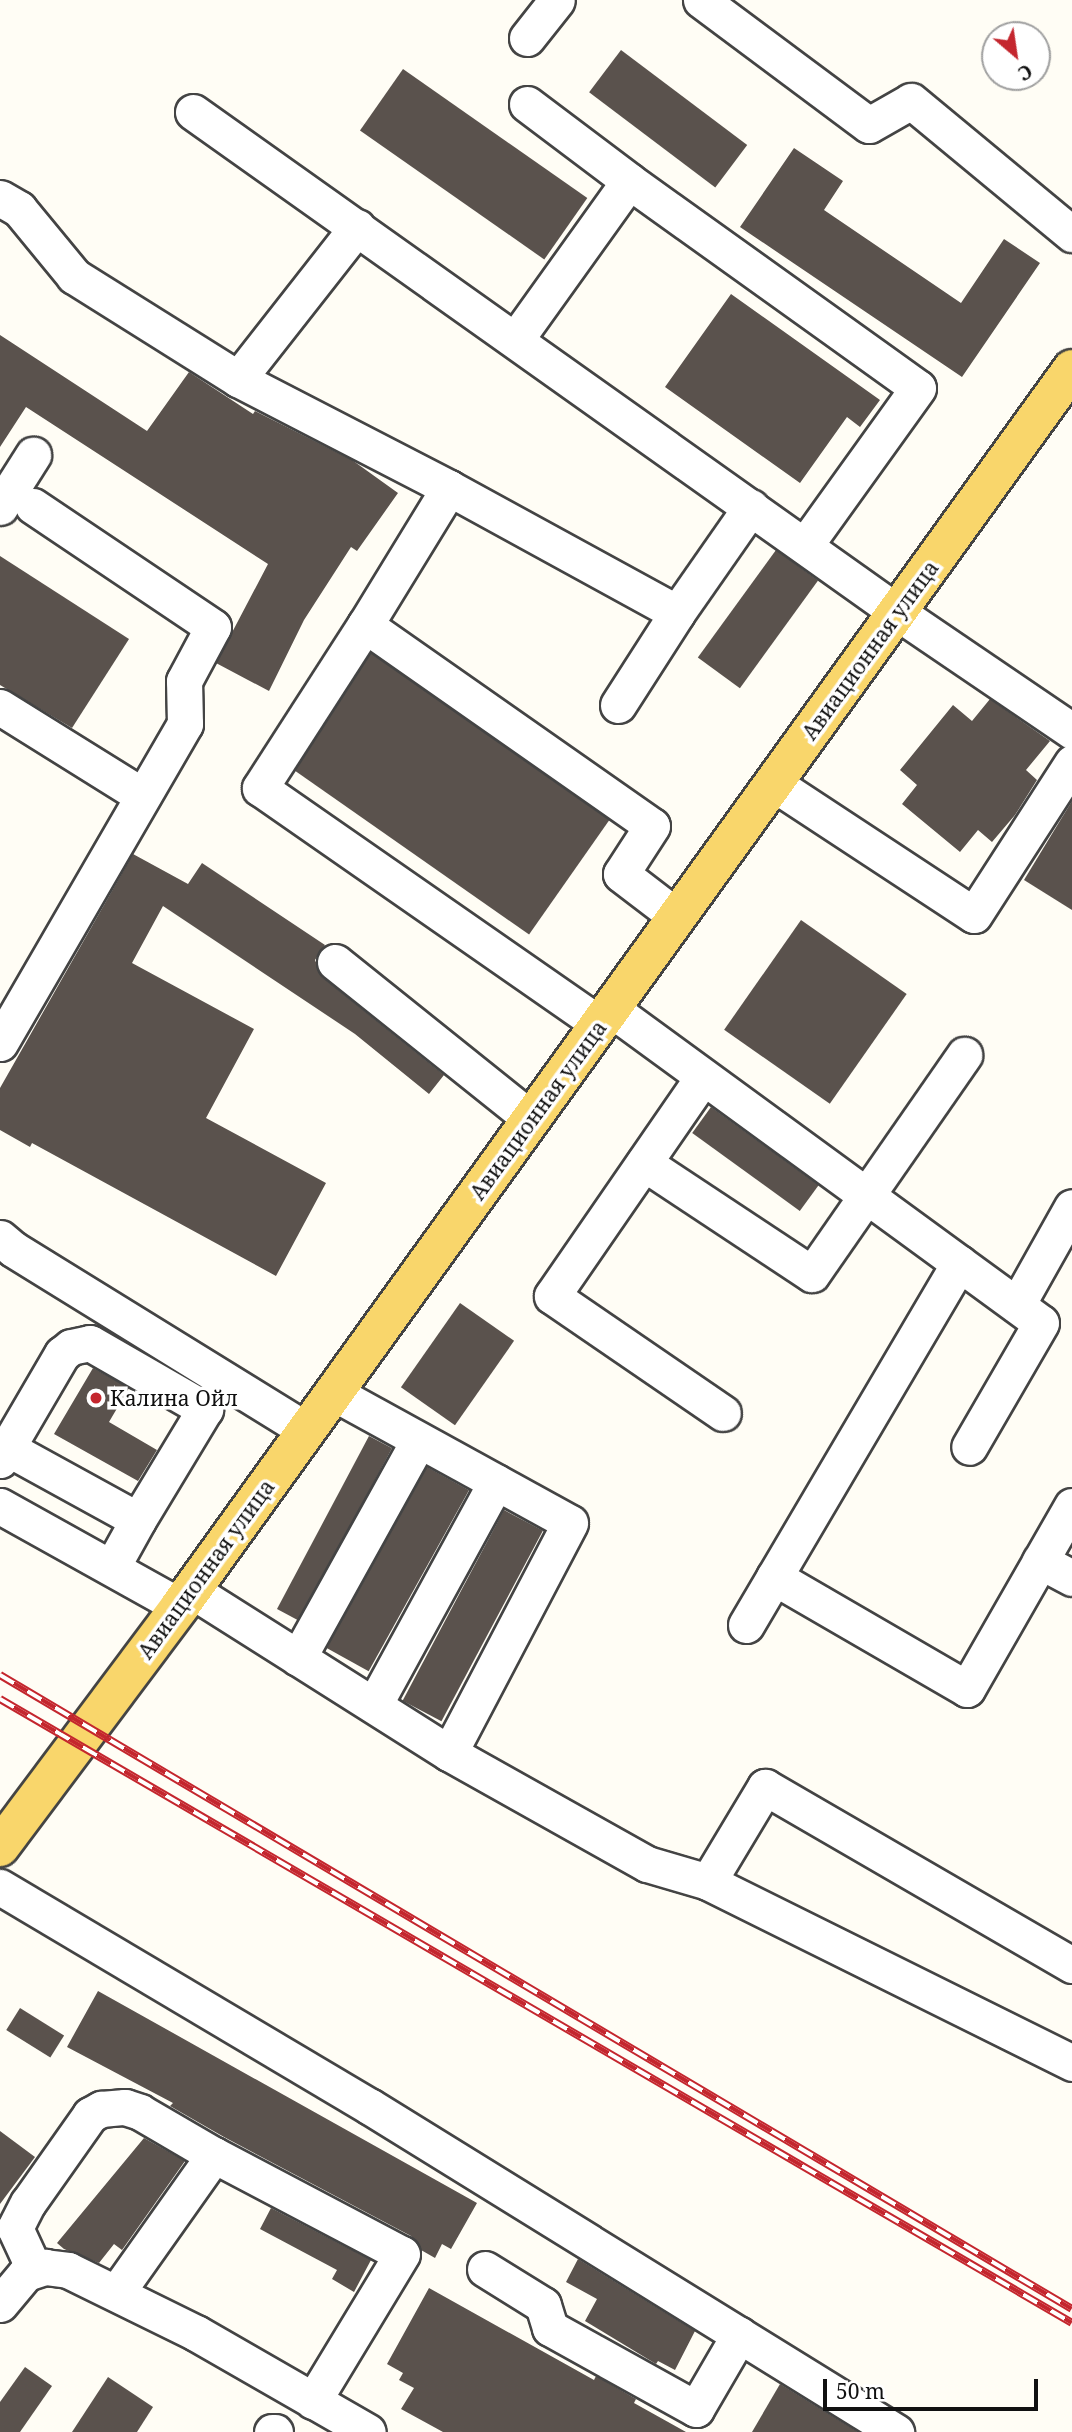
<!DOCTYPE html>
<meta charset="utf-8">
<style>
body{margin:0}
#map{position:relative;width:1072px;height:2432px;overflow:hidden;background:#fffdf5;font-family:"Noto Serif",serif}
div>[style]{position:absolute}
.building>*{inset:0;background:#5a524d;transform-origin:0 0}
.roads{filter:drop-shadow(2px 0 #444) drop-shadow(-2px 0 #444) drop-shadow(0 2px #444) drop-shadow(0 -2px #444)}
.minor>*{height:35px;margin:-17.5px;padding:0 17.5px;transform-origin:17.5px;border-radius:17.5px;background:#fff}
.major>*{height:38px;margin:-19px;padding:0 19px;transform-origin:19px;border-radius:19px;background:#f9d66b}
.rail>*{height:8px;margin-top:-4px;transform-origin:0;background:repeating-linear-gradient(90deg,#fff 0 16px,#c4262e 0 32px);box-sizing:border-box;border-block:2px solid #c4262e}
.dots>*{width:19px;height:19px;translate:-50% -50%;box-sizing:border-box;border:4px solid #fff;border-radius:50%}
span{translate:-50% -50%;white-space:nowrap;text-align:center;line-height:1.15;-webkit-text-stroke:7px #fff;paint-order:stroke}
.street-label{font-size:21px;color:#111}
.poi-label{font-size:21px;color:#111}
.left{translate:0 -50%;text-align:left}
.north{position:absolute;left:981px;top:21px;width:70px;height:70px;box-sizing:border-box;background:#fff;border:2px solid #a0a0a0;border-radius:50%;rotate:151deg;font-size:19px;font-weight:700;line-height:28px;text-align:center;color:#111}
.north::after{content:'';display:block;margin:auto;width:24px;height:32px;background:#c4262e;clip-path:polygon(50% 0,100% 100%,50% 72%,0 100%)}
.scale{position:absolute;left:823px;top:2379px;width:215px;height:32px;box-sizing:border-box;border:4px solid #111;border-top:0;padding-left:9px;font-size:21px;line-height:24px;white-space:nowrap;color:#111;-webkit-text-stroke:5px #fff;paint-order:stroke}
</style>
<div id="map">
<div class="building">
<i style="left:621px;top:50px;width:158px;height:53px;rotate:37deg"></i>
<i style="left:403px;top:69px;width:225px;height:75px;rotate:35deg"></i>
<i style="clip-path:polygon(794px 148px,843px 181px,824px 210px,961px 303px,1004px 239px,1040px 263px,962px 377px,740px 227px)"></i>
<i style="clip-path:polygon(731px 294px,880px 400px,860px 427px,847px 417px,800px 483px,665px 387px)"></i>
<i style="clip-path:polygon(0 335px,147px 431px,189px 372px,253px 414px,255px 411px,352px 460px,398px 493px,357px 551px,351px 547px,304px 620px,269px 691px,216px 663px,268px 564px,26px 407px,0 447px)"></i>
<i style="left:776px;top:550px;width:52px;height:133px;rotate:36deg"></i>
<i style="clip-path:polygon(0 556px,129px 639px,72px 728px,0 685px)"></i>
<i style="left:371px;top:653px;width:291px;height:140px;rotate:35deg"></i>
<i style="clip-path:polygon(990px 699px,1050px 741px,1026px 770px,1037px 780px,1015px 815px,992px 842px,978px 830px,960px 852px,902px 804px,917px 785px,900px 770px,953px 705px,972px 721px)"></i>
<i style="clip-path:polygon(1072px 801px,1072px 910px,1024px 880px)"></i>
<i style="clip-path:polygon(133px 854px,188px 884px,202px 863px,325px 945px,315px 960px,322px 977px,444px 1075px,429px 1094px,355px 1034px,163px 906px,132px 963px,254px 1029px,206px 1118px,326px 1183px,276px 1276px,32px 1143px,30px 1147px,0 1130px,0 1088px)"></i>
<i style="left:801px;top:920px;width:129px;height:134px;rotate:35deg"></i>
<i style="left:711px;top:1107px;width:133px;height:32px;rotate:36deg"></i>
<i style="left:460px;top:1303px;width:66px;height:103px;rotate:35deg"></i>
<i style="clip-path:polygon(93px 1368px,129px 1388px,109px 1422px,157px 1450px,138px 1481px,54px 1434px)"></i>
<i style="left:369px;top:1436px;width:26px;height:196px;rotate:28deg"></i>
<i style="left:427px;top:1467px;width:48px;height:207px;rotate:29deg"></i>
<i style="left:504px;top:1510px;width:44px;height:216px;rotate:28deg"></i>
<i style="clip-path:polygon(98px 1991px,477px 2203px,451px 2249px,442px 2244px,435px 2258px,421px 2250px,411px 2236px,224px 2137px,170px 2106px,173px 2103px,67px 2047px)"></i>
<i style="left:20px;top:2008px;width:52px;height:26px;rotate:32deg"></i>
<i style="clip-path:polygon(0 2131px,35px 2157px,0 2204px)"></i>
<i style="clip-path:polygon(144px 2138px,185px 2161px,122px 2250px,114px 2244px,99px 2263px,64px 2249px,57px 2243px)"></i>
<i style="clip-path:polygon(271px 2208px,371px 2260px,354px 2292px,332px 2279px,337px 2270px,260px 2229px)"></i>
<i style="clip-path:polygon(578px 2259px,695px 2331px,675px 2370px,658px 2361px,656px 2364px,585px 2321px,597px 2299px,566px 2282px)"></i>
<i style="clip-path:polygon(429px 2288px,594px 2380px,596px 2376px,636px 2399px,634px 2403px,686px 2432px,443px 2432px,401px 2409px,414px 2388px,399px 2380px,403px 2373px,387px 2364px)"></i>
<i style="clip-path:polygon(25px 2367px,52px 2386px,20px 2432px,0 2432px,0 2402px)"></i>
<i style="clip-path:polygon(108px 2377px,153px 2407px,137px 2432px,72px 2432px)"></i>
<i style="clip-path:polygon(780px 2384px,858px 2432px,752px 2432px)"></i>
</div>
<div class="roads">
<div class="minor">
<i style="left:701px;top:0;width:209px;rotate:36.7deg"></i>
<i style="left:869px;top:125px;width:48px;rotate:-29.7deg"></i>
<i style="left:911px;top:101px;width:209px;rotate:39.6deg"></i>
<i style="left:527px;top:38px;width:48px;rotate:-51.7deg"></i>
<i style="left:527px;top:104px;width:128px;rotate:37deg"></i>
<i style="left:193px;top:112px;width:863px;rotate:35.38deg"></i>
<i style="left:897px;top:612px;width:212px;rotate:34.2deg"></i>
<i style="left:0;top:198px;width:22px;rotate:30deg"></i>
<i style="left:19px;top:209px;width:87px;rotate:50.6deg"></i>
<i style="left:74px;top:276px;width:194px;rotate:32.1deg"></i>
<i style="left:238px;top:379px;width:237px;rotate:27.3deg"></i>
<i style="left:449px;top:488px;width:260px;rotate:28.7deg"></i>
<i style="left:516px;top:339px;width:194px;rotate:-54.4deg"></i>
<i style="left:629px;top:181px;width:355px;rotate:35.6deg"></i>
<i style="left:918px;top:388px;width:193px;rotate:125.7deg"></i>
<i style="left:238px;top:379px;width:193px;rotate:-51.9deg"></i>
<i style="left:449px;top:488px;width:161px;rotate:121.5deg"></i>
<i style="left:365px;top:625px;width:350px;rotate:35deg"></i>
<i style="left:652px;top:826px;width:57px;rotate:122.9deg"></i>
<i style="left:621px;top:874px;width:71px;rotate:37.5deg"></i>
<i style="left:0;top:507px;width:62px;rotate:-57.6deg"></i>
<i style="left:365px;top:625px;width:194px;rotate:122.8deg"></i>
<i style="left:260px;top:788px;width:414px;rotate:34.8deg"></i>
<i style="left:618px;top:705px;width:109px;rotate:-57.3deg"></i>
<i style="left:677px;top:613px;width:129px;rotate:-55.1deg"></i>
<i style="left:0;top:707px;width:168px;rotate:31.9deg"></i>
<i style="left:773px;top:783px;width:240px;rotate:33.3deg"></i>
<i style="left:974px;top:915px;width:181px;rotate:-57.2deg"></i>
<i style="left:335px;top:962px;width:251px;rotate:38.7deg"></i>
<i style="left:611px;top:1009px;width:532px;rotate:36.14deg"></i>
<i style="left:1041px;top:1323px;width:143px;rotate:120.1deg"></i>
<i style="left:0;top:1043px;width:369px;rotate:-59.9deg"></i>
<i style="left:185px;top:724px;width:43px;rotate:-91.3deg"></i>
<i style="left:184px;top:681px;width:61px;rotate:-61.8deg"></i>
<i style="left:213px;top:627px;width:217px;rotate:-146.1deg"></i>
<i style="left:703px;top:1077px;width:266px;rotate:124.6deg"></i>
<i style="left:552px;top:1296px;width:207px;rotate:34.4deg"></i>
<i style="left:644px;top:1163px;width:201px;rotate:33.5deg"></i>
<i style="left:812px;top:1274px;width:267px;rotate:-55.2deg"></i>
<i style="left:0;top:1238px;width:17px;rotate:40deg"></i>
<i style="left:13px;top:1249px;width:344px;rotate:31.7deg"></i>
<i style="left:1017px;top:1305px;width:112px;rotate:-60.7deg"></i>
<i style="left:334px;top:1393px;width:269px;rotate:28.8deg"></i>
<i style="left:570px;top:1523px;width:260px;rotate:117.7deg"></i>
<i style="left:7px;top:1448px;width:109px;rotate:-59.7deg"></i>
<i style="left:62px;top:1354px;width:11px;rotate:-38deg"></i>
<i style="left:71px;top:1347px;width:19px;rotate:-12deg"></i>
<i style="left:90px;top:1343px;width:133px;rotate:29.9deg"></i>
<i style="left:205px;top:1409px;width:130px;rotate:121.1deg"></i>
<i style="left:0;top:1460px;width:14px;rotate:-60deg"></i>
<i style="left:7px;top:1448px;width:149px;rotate:28.8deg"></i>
<i style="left:138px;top:1520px;width:54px;rotate:119deg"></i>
<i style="left:0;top:1506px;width:206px;rotate:29.1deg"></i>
<i style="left:1040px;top:1561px;width:36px;rotate:28deg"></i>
<i style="left:774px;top:1577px;width:223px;rotate:30.1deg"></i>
<i style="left:967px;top:1689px;width:211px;rotate:-60.2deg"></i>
<i style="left:191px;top:1590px;width:305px;rotate:32.3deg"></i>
<i style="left:449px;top:1753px;width:227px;rotate:29.3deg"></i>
<i style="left:647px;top:1864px;width:64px;rotate:16.4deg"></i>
<i style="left:708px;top:1882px;width:111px;rotate:-59deg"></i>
<i style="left:765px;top:1787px;width:355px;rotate:30.1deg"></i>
<i style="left:746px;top:1625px;width:420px;rotate:-59.5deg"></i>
<i style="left:298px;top:1658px;width:249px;rotate:-61deg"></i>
<i style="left:374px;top:1705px;width:254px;rotate:-61.3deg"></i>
<i style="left:708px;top:1882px;width:407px;rotate:26.4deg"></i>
<i style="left:0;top:1887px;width:429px;rotate:30.7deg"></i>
<i style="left:369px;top:2106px;width:620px;rotate:31.74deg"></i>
<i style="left:214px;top:2155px;width:212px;rotate:27.8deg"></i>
<i style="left:402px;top:2254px;width:172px;rotate:121.2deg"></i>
<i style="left:34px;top:2269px;width:45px;rotate:-114.9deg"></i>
<i style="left:15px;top:2228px;width:28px;rotate:-63deg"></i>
<i style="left:28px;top:2203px;width:108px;rotate:-54.8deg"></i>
<i style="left:90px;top:2115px;width:13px;rotate:-29deg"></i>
<i style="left:101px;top:2109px;width:24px;rotate:-5deg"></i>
<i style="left:125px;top:2107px;width:16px;rotate:18deg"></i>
<i style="left:140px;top:2112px;width:86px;rotate:30.2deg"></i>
<i style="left:214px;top:2155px;width:168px;rotate:125.3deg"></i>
<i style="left:485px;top:2269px;width:68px;rotate:31.8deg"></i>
<i style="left:543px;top:2305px;width:24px;rotate:73deg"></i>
<i style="left:550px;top:2328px;width:167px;rotate:29deg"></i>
<i style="left:696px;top:2409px;width:86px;rotate:-59.8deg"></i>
<i style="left:0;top:2304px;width:40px;rotate:-50deg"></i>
<i style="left:26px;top:2273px;width:20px;rotate:-18deg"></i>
<i style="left:45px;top:2267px;width:23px;rotate:7deg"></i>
<i style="left:68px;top:2270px;width:143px;rotate:26.2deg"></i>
<i style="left:196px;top:2333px;width:198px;rotate:29.9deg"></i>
<i style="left:272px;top:2432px;width:3px"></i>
</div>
<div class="major">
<i style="left:0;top:1847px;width:301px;rotate:-53.2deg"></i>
<i style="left:180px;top:1606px;width:1525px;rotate:-54.2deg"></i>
</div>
</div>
<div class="rail">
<i style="left:0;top:1675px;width:1245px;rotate:30.6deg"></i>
<i style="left:0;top:1699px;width:1240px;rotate:30.2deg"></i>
</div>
<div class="dots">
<i style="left:96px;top:1398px;background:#c4262e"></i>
</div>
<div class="street-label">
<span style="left:870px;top:650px;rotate:-54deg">Авиационная улица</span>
<span style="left:538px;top:1110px;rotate:-54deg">Авиационная улица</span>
<span style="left:206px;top:1569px;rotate:-54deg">Авиационная улица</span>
</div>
<div class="poi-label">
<span class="left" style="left:110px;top:1398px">Калина Ойл</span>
</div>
<div class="north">С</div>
<div class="scale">50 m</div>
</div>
